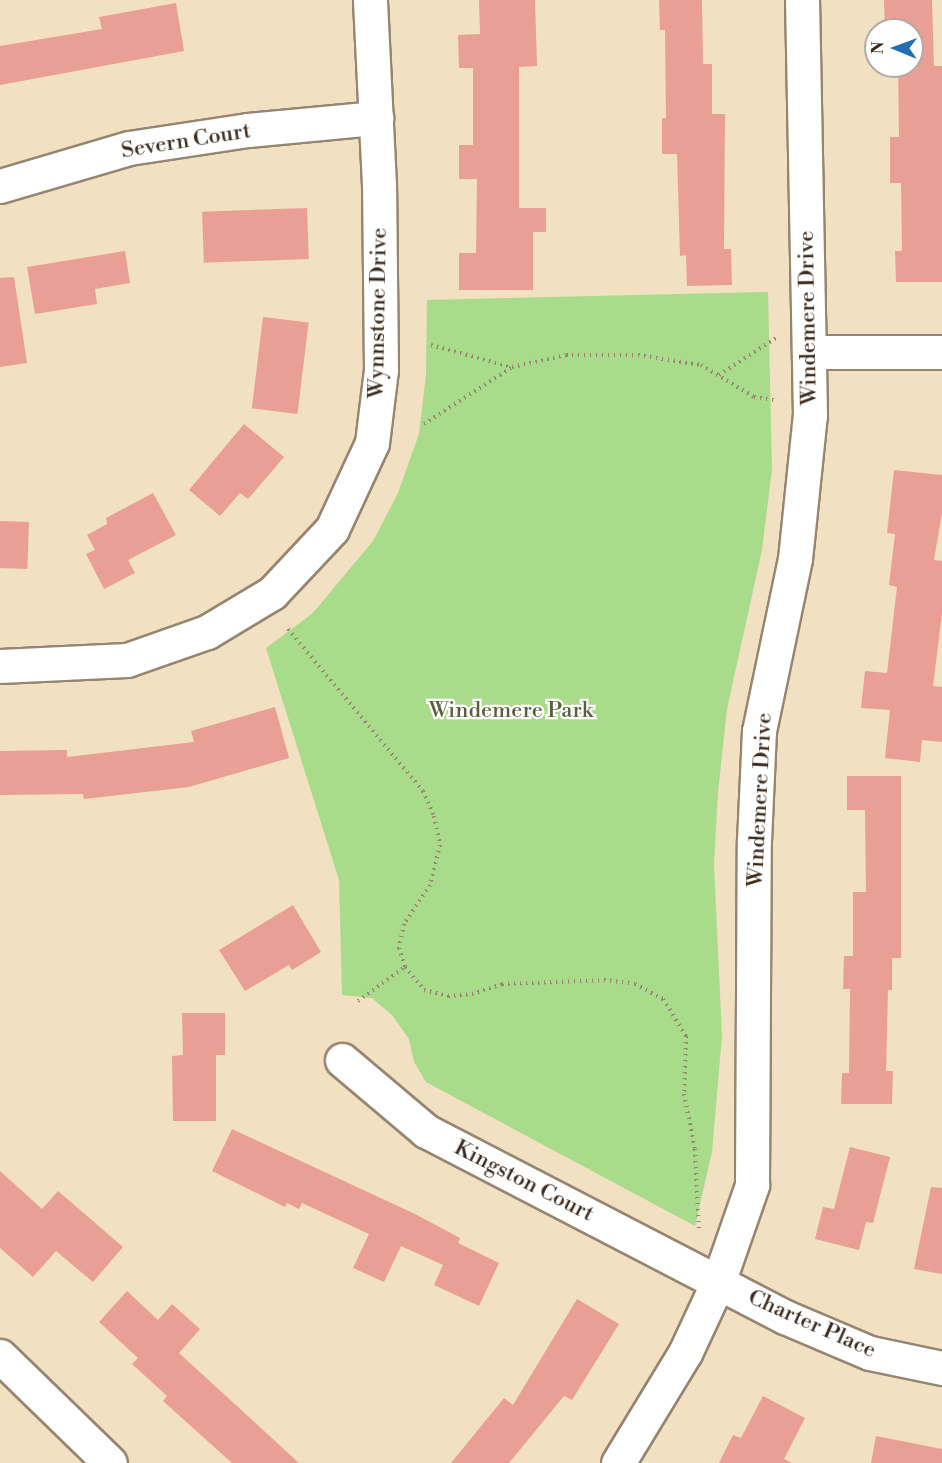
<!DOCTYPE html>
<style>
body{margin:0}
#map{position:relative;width:942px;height:1463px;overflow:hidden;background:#f1e0c2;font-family:"Libre Bodoni",serif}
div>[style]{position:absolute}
.green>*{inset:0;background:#a8db8a}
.building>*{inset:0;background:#e99f96;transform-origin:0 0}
.path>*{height:4px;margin-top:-2px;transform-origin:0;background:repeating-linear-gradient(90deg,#968570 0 1.5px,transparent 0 6px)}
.roads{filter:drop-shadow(2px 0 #968570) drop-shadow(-2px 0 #968570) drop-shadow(0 2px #968570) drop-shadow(0 -2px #968570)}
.minor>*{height:33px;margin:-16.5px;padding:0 16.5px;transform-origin:16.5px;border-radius:16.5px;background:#fff}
span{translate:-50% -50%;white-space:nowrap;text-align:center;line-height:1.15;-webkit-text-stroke:4.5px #fff;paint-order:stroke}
.street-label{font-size:22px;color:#3b2a1e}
.park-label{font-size:22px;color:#5c5f3e}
.north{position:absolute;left:864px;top:18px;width:60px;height:60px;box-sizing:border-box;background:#fff;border:2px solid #b1aaa5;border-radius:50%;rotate:271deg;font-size:16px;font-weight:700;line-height:24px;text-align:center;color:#3b2a1e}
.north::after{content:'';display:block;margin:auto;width:21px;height:27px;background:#1f6fb2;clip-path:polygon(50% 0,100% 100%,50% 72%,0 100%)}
</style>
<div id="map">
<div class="green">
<i style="clip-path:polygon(768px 292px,772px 469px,762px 550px,727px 709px,718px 792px,714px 864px,722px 1036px,712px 1152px,695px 1226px,426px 1082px,414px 1062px,409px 1039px,392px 1015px,372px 998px,342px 995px,339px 880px,266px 648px,312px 614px,373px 541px,398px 493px,419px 434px,426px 375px,427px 300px)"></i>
</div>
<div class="building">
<i style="clip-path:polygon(479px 0,535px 0,537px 66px,519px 67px,519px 208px,546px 208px,546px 232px,533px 232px,533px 290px,459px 290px,459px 253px,476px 253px,477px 179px,459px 179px,459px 145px,473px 145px,473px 68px,459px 68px,458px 35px,480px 34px)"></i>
<i style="clip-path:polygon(659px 0,702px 0,703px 64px,712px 64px,712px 114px,725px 114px,724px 249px,731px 249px,732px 285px,687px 286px,686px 255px,680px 256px,677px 154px,662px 154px,662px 118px,666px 118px,665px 30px,660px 30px)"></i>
<i style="clip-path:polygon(884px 0,932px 0,934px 66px,942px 66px,942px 282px,896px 282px,895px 251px,902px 251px,901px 183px,890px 183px,890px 137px,899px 137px,898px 66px,886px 66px,912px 66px,912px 30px,885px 30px)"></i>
<i style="clip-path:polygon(176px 3px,184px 51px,0 85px,0 46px,102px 29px,99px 17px)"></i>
<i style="left:307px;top:208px;width:51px;height:105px;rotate:88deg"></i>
<i style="clip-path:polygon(125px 251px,130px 283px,95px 289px,97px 304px,35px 314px,27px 267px)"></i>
<i style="clip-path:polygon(14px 277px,27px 363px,0 367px,0 278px)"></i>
<i style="left:263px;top:317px;width:46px;height:92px;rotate:7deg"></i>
<i style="clip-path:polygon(244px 424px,284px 457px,248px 499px,240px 493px,220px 516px,189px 490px)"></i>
<i style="clip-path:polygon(894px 470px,942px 475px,942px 513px,934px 560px,942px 561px,942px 613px,933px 686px,942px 687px,942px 742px,922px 740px,920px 762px,885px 758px,890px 710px,861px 708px,865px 671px,887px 673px,897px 587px,889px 585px,895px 534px,887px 533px)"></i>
<i style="clip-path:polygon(153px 493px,176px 535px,128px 560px,135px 573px,104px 589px,86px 554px,95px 550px,87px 535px,107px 524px,106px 518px)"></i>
<i style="left:0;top:521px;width:29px;height:47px;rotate:2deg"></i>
<i style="clip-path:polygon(275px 707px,289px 758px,189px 787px,84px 799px,83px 794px,0 795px,0 751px,67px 750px,67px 757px,194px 742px,191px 731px)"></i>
<i style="clip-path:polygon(847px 776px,901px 776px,901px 958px,892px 958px,892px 990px,888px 990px,886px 1071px,893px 1071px,892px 1104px,841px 1104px,842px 1073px,849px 1073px,850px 989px,843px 989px,844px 956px,853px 956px,853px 892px,866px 892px,865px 810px,847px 810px)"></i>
<i style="clip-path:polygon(293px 905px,321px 952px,292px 970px,289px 965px,245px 991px,219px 950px)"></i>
<i style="clip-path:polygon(182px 1013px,225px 1013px,225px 1055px,216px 1055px,216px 1121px,173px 1121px,172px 1056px,183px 1055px)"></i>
<i style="clip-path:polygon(232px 1129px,415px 1214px,460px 1238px,458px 1243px,499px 1263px,479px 1306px,434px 1285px,443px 1265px,401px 1246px,384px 1282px,353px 1268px,369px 1234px,302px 1203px,299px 1209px,287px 1203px,285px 1207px,212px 1171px)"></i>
<i style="clip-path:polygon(850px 1147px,890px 1157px,873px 1223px,866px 1222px,859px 1250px,815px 1239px,823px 1207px,834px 1209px)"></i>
<i style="clip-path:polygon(0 1171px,42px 1209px,58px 1191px,123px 1247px,93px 1282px,56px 1251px,33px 1277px,0 1248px)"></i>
<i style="clip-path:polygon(931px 1187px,942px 1188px,942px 1274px,914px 1269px)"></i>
<i style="clip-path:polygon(127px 1291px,158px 1320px,172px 1304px,200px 1329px,179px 1353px,299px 1463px,232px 1463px,163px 1401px,167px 1396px,132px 1364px,138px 1358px,99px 1322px)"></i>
<i style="clip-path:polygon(577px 1299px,619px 1324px,572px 1400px,564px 1396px,509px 1463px,451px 1463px,504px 1398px,513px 1405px)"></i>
<i style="clip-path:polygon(763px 1396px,805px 1418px,784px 1459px,792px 1463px,719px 1463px,733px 1435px,741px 1438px)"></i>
<i style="clip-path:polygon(876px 1436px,942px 1449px,942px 1463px,871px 1463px)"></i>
</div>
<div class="path">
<i style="left:431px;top:345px;width:83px;rotate:15.4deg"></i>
<i style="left:719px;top:375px;width:68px;rotate:-33deg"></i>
<i style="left:424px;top:424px;width:105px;rotate:-32.9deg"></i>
<i style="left:512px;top:367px;width:55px;rotate:-12.5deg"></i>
<i style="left:566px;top:355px;width:72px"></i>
<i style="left:638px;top:355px;width:64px;rotate:9deg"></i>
<i style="left:701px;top:365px;width:62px;rotate:31.1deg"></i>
<i style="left:754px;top:397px;width:24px;rotate:9deg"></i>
<i style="left:288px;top:629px;width:211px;rotate:50.2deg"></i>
<i style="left:423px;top:791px;width:27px;rotate:66deg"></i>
<i style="left:434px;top:816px;width:30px;rotate:78deg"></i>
<i style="left:440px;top:845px;width:41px;rotate:104deg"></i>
<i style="left:430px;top:885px;width:47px;rotate:123.7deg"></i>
<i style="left:404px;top:924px;width:25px;rotate:102deg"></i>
<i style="left:399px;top:948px;width:20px;rotate:72deg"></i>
<i style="left:405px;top:967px;width:30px;rotate:50deg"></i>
<i style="left:424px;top:990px;width:25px;rotate:14deg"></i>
<i style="left:448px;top:996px;width:24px;rotate:-5deg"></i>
<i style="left:472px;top:994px;width:32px;rotate:-18deg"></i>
<i style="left:502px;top:984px;width:102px;rotate:-2.2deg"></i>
<i style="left:604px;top:980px;width:31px;rotate:7deg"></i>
<i style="left:635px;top:984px;width:32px;rotate:28deg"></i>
<i style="left:663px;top:999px;width:44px;rotate:58.1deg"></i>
<i style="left:686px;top:1036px;width:58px;rotate:92deg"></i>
<i style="left:684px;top:1094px;width:56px;rotate:78.7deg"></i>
<i style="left:695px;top:1149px;width:82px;rotate:87.2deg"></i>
<i style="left:358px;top:1001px;width:58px;rotate:-35.9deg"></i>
</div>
<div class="roads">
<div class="minor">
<i style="left:0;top:186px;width:134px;rotate:-16.4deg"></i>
<i style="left:129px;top:148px;width:120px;rotate:-8.6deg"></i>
<i style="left:248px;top:130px;width:129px;rotate:-5.4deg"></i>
<i style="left:809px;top:352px;width:133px"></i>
<i style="left:0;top:666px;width:127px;rotate:-2.7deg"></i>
<i style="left:127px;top:660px;width:85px;rotate:-19.3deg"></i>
<i style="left:207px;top:632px;width:76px;rotate:-31deg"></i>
<i style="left:272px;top:593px;width:88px;rotate:-46.8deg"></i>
<i style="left:332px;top:529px;width:95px;rotate:-65.1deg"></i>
<i style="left:372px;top:443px;width:74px;rotate:-83deg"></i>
<i style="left:381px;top:370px;width:185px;rotate:-90.6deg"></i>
<i style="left:379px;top:185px;width:185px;rotate:-92.8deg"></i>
<i style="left:342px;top:1060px;width:110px;rotate:40.2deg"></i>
<i style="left:426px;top:1131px;width:404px;rotate:27.4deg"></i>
<i style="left:785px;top:1317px;width:92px;rotate:23deg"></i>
<i style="left:870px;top:1353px;width:74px;rotate:11.8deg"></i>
<i style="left:0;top:1356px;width:153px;rotate:44.2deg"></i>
<i style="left:618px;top:1463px;width:129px;rotate:-58.7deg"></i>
<i style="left:685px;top:1353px;width:81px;rotate:-65deg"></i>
<i style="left:719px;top:1280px;width:101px;rotate:-70.8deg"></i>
<i style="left:752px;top:1185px;width:344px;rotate:-89.7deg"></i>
<i style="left:754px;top:841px;width:110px;rotate:-87.4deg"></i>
<i style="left:759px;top:731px;width:176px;rotate:-78.2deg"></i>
<i style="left:795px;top:559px;width:145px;rotate:-84.1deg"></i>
<i style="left:810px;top:415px;width:415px;rotate:-91.1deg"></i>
</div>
</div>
<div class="street-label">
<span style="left:186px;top:141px;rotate:-9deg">Severn Court</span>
<span style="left:378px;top:313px;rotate:-89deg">Wynnstone Drive</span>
<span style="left:808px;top:318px;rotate:-91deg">Windemere Drive</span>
<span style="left:760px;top:800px;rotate:-87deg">Windemere Drive</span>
<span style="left:524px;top:1181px;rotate:27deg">Kingston Court</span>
<span style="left:812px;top:1324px;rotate:24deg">Charter Place</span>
</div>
<div class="park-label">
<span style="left:511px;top:711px">Windemere Park</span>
</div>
<div class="north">N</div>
</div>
